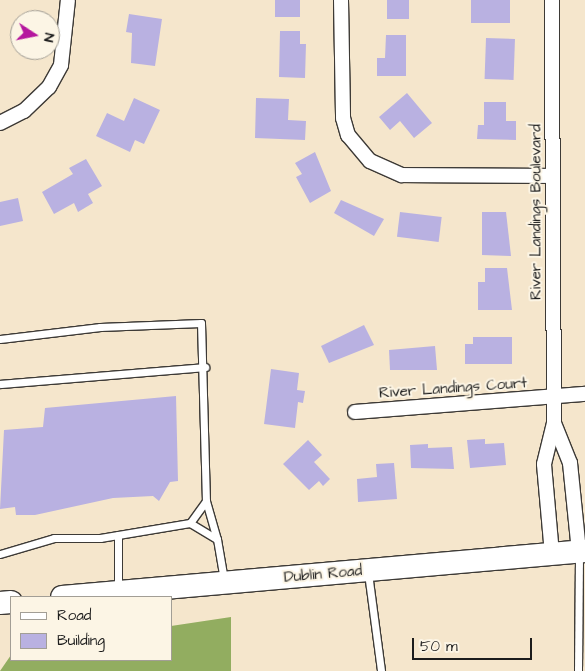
<!DOCTYPE html>
<style>
body{margin:0}
#map{position:relative;width:585px;height:671px;overflow:hidden;background:#f5e6cc;font-family:"Architects Daughter",sans-serif}
div>[style]{position:absolute}
.forest>*{inset:0;background:#92ad60}
.building>*{inset:0;background:#b9b1e1;transform-origin:0 0}
.roads{filter:drop-shadow(1px 0 #3d3a36) drop-shadow(-1px 0 #3d3a36) drop-shadow(0 1px #3d3a36) drop-shadow(0 -1px #3d3a36)}
.lane>*{height:7px;margin:-3.5px;padding:0 3.5px;transform-origin:3.5px;border-radius:3.5px;background:#fff}
.street>*{height:14px;margin:-7px;padding:0 7px;transform-origin:7px;border-radius:7px;background:#fff}
.primary>*{height:22px;margin:-11px;padding:0 11px;transform-origin:11px;border-radius:11px;background:#fff}
span{translate:-50% -50%;white-space:nowrap;text-align:center;line-height:1.15;-webkit-text-stroke:4px #fcf5e5;paint-order:stroke}
.street-label{font-size:15px;color:#1c1c1c}
.legend{position:absolute;left:10px;top:596px;width:162px;height:65px;box-sizing:border-box;background:#fcf5e5;border:1px solid #a29e95;margin:0;padding:6px 9px;list-style:none;font-size:15px;color:#1c1c1c}
.legend li{display:flex;align-items:center;gap:10px;height:25px}
.legend b{width:25px;border:1px solid #a29e95}
.north{position:absolute;left:10px;top:10px;width:50px;height:50px;box-sizing:border-box;background:#fcf5e5;border:1px solid #a29e95;border-radius:50%;rotate:101deg;font-size:14px;font-weight:700;line-height:20px;text-align:center;color:#1c1c1c}
.north::after{content:'';display:block;margin:auto;width:18px;height:22px;background:#b5179e;clip-path:polygon(50% 0,100% 100%,50% 72%,0 100%)}
.scale{position:absolute;left:412px;top:638px;width:120px;height:22px;box-sizing:border-box;border:2px solid #1c1c1c;border-top:0;padding-left:6px;font-size:15px;line-height:18px;white-space:nowrap;color:#1c1c1c;-webkit-text-stroke:4px #fcf5e5;paint-order:stroke}
</style>
<div id="map">
<div class="forest">
<i style="clip-path:polygon(231px 617px,231px 671px,0 671px,11px 655px,11px 660px,171px 660px,171px 626px)"></i>
</div>
<div class="building">
<i style="left:275px;top:0;width:25px;height:17px"></i>
<i style="left:387px;top:0;width:22px;height:19px"></i>
<i style="left:471px;top:0;width:39px;height:23px"></i>
<i style="clip-path:polygon(129px 14px,162px 19px,155px 66px,131px 63px,132px 33px,126px 32px)"></i>
<i style="clip-path:polygon(280px 31px,300px 31px,300px 44px,306px 44px,305px 78px,279px 77px)"></i>
<i style="clip-path:polygon(386px 35px,406px 35px,406px 76px,377px 76px,377px 58px,385px 58px)"></i>
<i style="left:486px;top:38px;width:29px;height:41px;rotate:2deg"></i>
<i style="clip-path:polygon(407px 93px,432px 123px,414px 138px,400px 121px,390px 130px,379px 117px)"></i>
<i style="clip-path:polygon(134px 98px,160px 110px,144px 144px,135px 140px,130px 152px,96px 136px,107px 113px,124px 121px)"></i>
<i style="clip-path:polygon(256px 98px,289px 99px,288px 120px,306px 121px,305px 140px,255px 138px)"></i>
<i style="clip-path:polygon(484px 102px,506px 102px,506px 121px,516px 121px,516px 140px,477px 139px,478px 125px,484px 125px)"></i>
<i style="clip-path:polygon(315px 152px,331px 191px,310px 203px,296px 177px,302px 174px,295px 163px)"></i>
<i style="clip-path:polygon(86px 159px,102px 186px,88px 194px,93px 203px,78px 212px,74px 203px,54px 214px,42px 192px,73px 174px,69px 168px)"></i>
<i style="clip-path:polygon(18px 198px,23px 221px,0 226px,0 202px)"></i>
<i style="clip-path:polygon(341px 200px,384px 219px,374px 236px,334px 213px)"></i>
<i style="left:400px;top:212px;width:42px;height:25px;rotate:7deg"></i>
<i style="clip-path:polygon(482px 212px,506px 212px,511px 256px,482px 255px)"></i>
<i style="clip-path:polygon(485px 268px,507px 268px,512px 310px,478px 310px,478px 282px,485px 282px)"></i>
<i style="clip-path:polygon(364px 325px,374px 345px,329px 363px,321px 346px)"></i>
<i style="clip-path:polygon(473px 337px,512px 337px,512px 364px,465px 364px,465px 344px,473px 344px)"></i>
<i style="clip-path:polygon(435px 346px,437px 370px,390px 370px,389px 350px)"></i>
<i style="clip-path:polygon(271px 369px,299px 373px,297px 390px,305px 391px,303px 403px,298px 402px,295px 428px,264px 424px)"></i>
<i style="clip-path:polygon(176px 396px,178px 481px,170px 482px,159px 501px,153px 496px,113px 498px,35px 515px,16px 515px,15px 507px,0 509px,4px 430px,43px 427px,45px 408px)"></i>
<i style="clip-path:polygon(485px 439px,485px 444px,504px 443px,506px 465px,470px 468px,467px 440px)"></i>
<i style="clip-path:polygon(308px 440px,322px 455px,314px 462px,330px 479px,323px 486px,319px 481px,309px 490px,283px 464px)"></i>
<i style="clip-path:polygon(428px 444px,428px 448px,452px 447px,454px 469px,411px 468px,410px 445px)"></i>
<i style="clip-path:polygon(394px 463px,397px 499px,358px 502px,357px 479px,377px 477px,376px 464px)"></i>
</div>
<div class="roads">
<div class="lane">
<i style="left:0;top:339px;width:101px;rotate:-6.8deg"></i>
<i style="left:100px;top:327px;width:101px;rotate:-2.3deg"></i>
<i style="left:201px;top:323px;width:178px;rotate:88.4deg"></i>
<i style="left:206px;top:501px;width:40px;rotate:74deg"></i>
<i style="left:0;top:384px;width:206px;rotate:-4.7deg"></i>
<i style="left:190px;top:523px;width:27px;rotate:-54deg"></i>
<i style="left:118px;top:535px;width:55px;rotate:90deg"></i>
<i style="left:0;top:554px;width:56px;rotate:-16.5deg"></i>
<i style="left:54px;top:538px;width:46px"></i>
<i style="left:100px;top:538px;width:91px;rotate:-9.5deg"></i>
<i style="left:190px;top:523px;width:31px;rotate:31deg"></i>
<i style="left:217px;top:539px;width:42px;rotate:80.3deg"></i>
<i style="left:368px;top:573px;width:99px;rotate:82.4deg"></i>
<i style="left:578px;top:671px;width:117px;rotate:-89.5deg"></i>
</div>
<div class="street">
<i style="left:341px;top:0;width:118px;rotate:89deg"></i>
<i style="left:343px;top:118px;width:18px;rotate:74deg"></i>
<i style="left:348px;top:135px;width:34px;rotate:50deg"></i>
<i style="left:370px;top:161px;width:35px;rotate:24deg"></i>
<i style="left:402px;top:175px;width:150px;rotate:0.4deg"></i>
<i style="left:0;top:123px;width:27px;rotate:-27deg"></i>
<i style="left:24px;top:111px;width:35px;rotate:-44deg"></i>
<i style="left:49px;top:87px;width:25px;rotate:-61deg"></i>
<i style="left:61px;top:65px;width:65px;rotate:-83.9deg"></i>
<i style="left:355px;top:412px;width:231px;rotate:-4.5deg"></i>
<i style="left:554px;top:423px;width:43px;rotate:68.2deg"></i>
<i style="left:570px;top:463px;width:88px;rotate:84.2deg"></i>
<i style="left:552px;top:554px;width:90px;rotate:-95.1deg"></i>
<i style="left:544px;top:464px;width:42px;rotate:-76.3deg"></i>
<i style="left:554px;top:423px;width:423px;rotate:-90.3deg"></i>
</div>
<div class="primary">
<i style="left:62px;top:597px;width:525px;rotate:-5.03deg"></i>
<i style="left:0;top:603px;width:11px;rotate:-5deg"></i>
</div>
</div>
<div class="street-label">
<span style="left:536px;top:212px;rotate:-90deg">River Landings Boulevard</span>
<span style="left:453px;top:388px;rotate:-4deg">River Landings Court</span>
<span style="left:323px;top:574px;rotate:-5deg">Dublin Road</span>
</div>
<ul class="legend">
<li><b style="height:6px;background:#fff"></b>Road</li>
<li><b style="height:14px;background:#b9b1e1"></b>Building</li>
</ul>
<div class="north">N</div>
<div class="scale">50 m</div>
</div>
